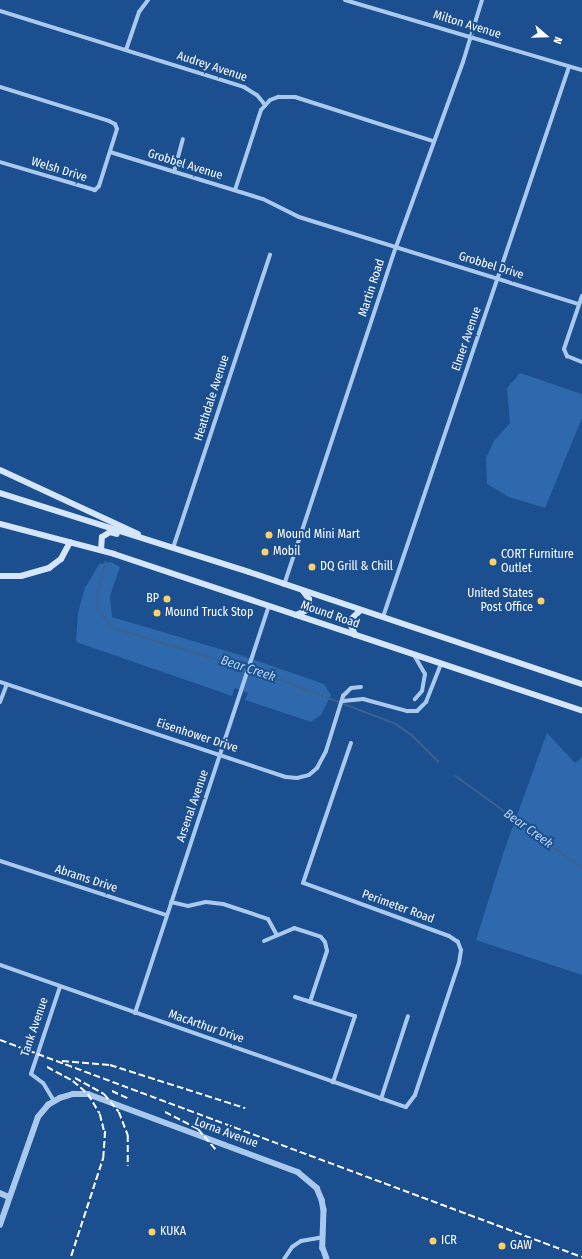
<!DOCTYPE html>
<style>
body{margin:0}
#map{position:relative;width:582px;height:1259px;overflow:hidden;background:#1b4f8f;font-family:"Fira Sans Condensed",sans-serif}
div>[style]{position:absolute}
.green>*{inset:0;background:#2e69ad}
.stream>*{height:1.5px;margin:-0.75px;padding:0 0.75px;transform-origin:0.75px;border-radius:0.75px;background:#3c6290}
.minor>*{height:4px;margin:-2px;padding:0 2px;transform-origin:2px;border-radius:2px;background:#a9c9ee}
.tertiary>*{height:5.5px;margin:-2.75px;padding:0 2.75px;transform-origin:2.75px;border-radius:2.75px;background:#a9c9ee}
.secondary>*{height:6px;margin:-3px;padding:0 3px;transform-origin:3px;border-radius:3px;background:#d6e6fa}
.rail>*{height:1.5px;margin-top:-0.75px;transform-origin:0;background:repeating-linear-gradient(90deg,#fff 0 7px,transparent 0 10px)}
.dots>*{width:11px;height:11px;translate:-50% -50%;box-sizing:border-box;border:2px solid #1b4f8f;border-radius:50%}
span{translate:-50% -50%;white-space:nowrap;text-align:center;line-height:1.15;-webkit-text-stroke:4px #1b4f8f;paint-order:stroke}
.street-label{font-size:12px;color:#fff}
.poi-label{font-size:12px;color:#fff}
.left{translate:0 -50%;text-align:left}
.right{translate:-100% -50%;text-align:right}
.water-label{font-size:13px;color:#b5d3f5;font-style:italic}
.north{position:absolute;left:526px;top:16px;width:40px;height:40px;-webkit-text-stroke:3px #1b4f8f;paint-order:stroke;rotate:110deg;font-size:11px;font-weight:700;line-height:16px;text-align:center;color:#fff}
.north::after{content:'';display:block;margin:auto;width:14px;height:18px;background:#fff;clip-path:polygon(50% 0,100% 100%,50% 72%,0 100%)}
</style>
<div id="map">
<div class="green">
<i style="clip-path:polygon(520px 373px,582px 394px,582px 418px,545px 508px,509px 497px,487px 484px,486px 458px,494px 441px,510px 423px,507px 388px)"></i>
<i style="clip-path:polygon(111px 562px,120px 567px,110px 596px,112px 617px,240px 655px,324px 684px,331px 695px,321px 715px,311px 722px,245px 700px,248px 693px,235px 688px,232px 696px,76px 642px,78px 612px,85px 588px,99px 564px)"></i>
<i style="clip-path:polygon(547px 733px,575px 763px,582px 757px,582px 975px,476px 940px,505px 848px)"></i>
</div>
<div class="stream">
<i style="left:106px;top:562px;width:38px;rotate:104deg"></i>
<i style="left:97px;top:599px;width:12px;rotate:81deg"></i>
<i style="left:99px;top:611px;width:23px;rotate:49deg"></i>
<i style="left:114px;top:628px;width:164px;rotate:17deg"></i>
<i style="left:271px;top:676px;width:134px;rotate:21deg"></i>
<i style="left:396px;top:724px;width:19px;rotate:35deg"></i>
<i style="left:412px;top:735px;width:37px;rotate:45deg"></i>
<i style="left:456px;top:776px;width:156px;rotate:36.1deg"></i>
</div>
<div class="minor">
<i style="left:345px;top:0;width:247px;rotate:16.5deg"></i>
<i style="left:0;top:11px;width:256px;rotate:17.3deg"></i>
<i style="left:244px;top:87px;width:15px;rotate:32deg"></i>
<i style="left:257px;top:95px;width:13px;rotate:51deg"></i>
<i style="left:126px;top:50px;width:40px;rotate:-71.1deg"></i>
<i style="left:139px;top:12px;width:15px;rotate:-53deg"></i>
<i style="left:0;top:87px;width:114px;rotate:17.3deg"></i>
<i style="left:109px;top:121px;width:7px;rotate:27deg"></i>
<i style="left:115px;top:124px;width:5px;rotate:68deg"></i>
<i style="left:117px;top:129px;width:60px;rotate:107.5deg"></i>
<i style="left:99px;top:186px;width:6px;rotate:135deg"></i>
<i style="left:95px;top:190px;width:99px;rotate:-163.6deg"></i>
<i style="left:110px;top:152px;width:160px;rotate:17.1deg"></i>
<i style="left:263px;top:199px;width:40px;rotate:26.6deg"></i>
<i style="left:299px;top:217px;width:293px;rotate:17.3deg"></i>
<i style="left:174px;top:172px;width:34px;rotate:-75deg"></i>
<i style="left:235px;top:190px;width:84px;rotate:-72deg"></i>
<i style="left:261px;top:110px;width:13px;rotate:-48deg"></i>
<i style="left:270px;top:100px;width:9px;rotate:-21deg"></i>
<i style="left:278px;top:97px;width:17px"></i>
<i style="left:295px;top:97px;width:145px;rotate:17.7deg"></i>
<i style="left:582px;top:296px;width:56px;rotate:108.8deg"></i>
<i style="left:564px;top:349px;width:8px;rotate:67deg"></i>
<i style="left:567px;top:356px;width:16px;rotate:22deg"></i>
<i style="left:173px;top:548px;width:309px;rotate:-71.7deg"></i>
<i style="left:284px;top:585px;width:356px;rotate:-71.7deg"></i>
<i style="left:396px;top:247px;width:197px;rotate:-70.1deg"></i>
<i style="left:463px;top:62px;width:65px;rotate:-73deg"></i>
<i style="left:383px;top:617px;width:581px;rotate:-71.32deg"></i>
<i style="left:414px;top:655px;width:22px;rotate:60deg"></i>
<i style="left:425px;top:674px;width:17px;rotate:100deg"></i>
<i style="left:422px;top:691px;width:11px;rotate:131deg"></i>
<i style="left:0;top:682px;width:301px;rotate:18.4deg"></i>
<i style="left:286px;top:777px;width:11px;rotate:5deg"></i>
<i style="left:297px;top:778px;width:12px;rotate:-14deg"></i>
<i style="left:309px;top:775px;width:11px;rotate:-41deg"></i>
<i style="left:317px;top:768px;width:19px;rotate:-62deg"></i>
<i style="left:326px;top:751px;width:58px;rotate:-72.8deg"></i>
<i style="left:343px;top:696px;width:11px;rotate:-45deg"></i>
<i style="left:351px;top:688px;width:10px;rotate:-6deg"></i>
<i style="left:343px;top:701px;width:20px;rotate:-6deg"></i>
<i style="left:363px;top:699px;width:46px;rotate:15.3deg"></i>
<i style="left:407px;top:711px;width:10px"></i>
<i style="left:417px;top:711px;width:13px;rotate:-45deg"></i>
<i style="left:426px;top:702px;width:41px;rotate:-68.5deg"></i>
<i style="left:0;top:702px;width:19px;rotate:-69deg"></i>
<i style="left:0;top:861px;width:175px;rotate:18deg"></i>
<i style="left:171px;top:902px;width:17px;rotate:13deg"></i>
<i style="left:188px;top:906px;width:18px;rotate:-13deg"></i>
<i style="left:206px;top:902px;width:17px;rotate:7deg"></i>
<i style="left:223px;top:904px;width:47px;rotate:18.4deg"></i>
<i style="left:268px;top:919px;width:18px;rotate:61deg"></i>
<i style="left:264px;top:941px;width:33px;rotate:-23deg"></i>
<i style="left:294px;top:928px;width:28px;rotate:18deg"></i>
<i style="left:321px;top:937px;width:6px;rotate:51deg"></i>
<i style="left:325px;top:942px;width:9px;rotate:77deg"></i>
<i style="left:327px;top:951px;width:54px;rotate:108.4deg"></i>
<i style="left:0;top:965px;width:430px;rotate:19.3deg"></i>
<i style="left:406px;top:1107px;width:15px;rotate:-53deg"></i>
<i style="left:415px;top:1095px;width:139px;rotate:-71.6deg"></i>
<i style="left:459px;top:963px;width:13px;rotate:-81deg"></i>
<i style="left:461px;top:950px;width:9px;rotate:-111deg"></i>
<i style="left:458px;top:942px;width:11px;rotate:-146deg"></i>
<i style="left:449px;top:936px;width:155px;rotate:-160deg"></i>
<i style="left:303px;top:883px;width:148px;rotate:-71.1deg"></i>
<i style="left:295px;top:997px;width:63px;rotate:17.6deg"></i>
<i style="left:355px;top:1016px;width:70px;rotate:108.4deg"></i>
<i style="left:135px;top:1013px;width:428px;rotate:-71.8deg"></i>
<i style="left:381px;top:1099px;width:87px;rotate:-72deg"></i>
<i style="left:54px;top:1101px;width:21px;rotate:-121deg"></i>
<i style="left:43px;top:1083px;width:15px;rotate:-143deg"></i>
<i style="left:31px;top:1074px;width:92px;rotate:-71.6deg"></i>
<i style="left:284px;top:1259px;width:14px;rotate:-56deg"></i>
<i style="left:292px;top:1247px;width:11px;rotate:-34deg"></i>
<i style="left:301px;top:1241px;width:22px;rotate:-10deg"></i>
</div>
<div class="tertiary">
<i style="left:0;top:1193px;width:10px;rotate:24deg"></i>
<i style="left:0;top:1225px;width:114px;rotate:-70.6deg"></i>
<i style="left:38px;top:1117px;width:16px;rotate:-50deg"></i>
<i style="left:48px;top:1105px;width:14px;rotate:-30deg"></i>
<i style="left:60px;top:1098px;width:14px;rotate:-17deg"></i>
<i style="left:73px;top:1094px;width:15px"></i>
<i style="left:88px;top:1094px;width:224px;rotate:20.4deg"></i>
<i style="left:298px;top:1172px;width:25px;rotate:40deg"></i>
<i style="left:317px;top:1188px;width:13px;rotate:67deg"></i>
<i style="left:322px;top:1200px;width:10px;rotate:79deg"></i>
<i style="left:324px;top:1210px;width:38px;rotate:92deg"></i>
<i style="left:323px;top:1248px;width:12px;rotate:70deg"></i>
</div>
<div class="secondary">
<i style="left:0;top:470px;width:152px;rotate:24.9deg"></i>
<i style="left:0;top:493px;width:261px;rotate:17.6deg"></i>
<i style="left:249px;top:572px;width:351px;rotate:18.6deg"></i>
<i style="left:0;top:524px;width:118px;rotate:14.7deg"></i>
<i style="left:114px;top:554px;width:494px;rotate:18.5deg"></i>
<i style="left:101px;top:550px;width:13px;rotate:-86deg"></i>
<i style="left:102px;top:537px;width:9px;rotate:-32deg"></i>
<i style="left:110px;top:532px;width:7px;rotate:16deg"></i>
<i style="left:0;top:576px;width:21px"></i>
<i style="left:21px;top:576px;width:29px;rotate:-16deg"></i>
<i style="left:49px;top:568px;width:15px;rotate:-37deg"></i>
<i style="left:61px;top:559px;width:19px;rotate:-62deg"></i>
<i style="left:296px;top:615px;width:12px;rotate:-24deg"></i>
<i style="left:307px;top:610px;width:5px;rotate:-68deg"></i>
<i style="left:309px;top:605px;width:6px;rotate:-90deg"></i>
<i style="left:309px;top:599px;width:10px;rotate:-127deg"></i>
<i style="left:355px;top:635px;width:15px;rotate:-113deg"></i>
<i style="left:349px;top:621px;width:16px;rotate:-43deg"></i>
</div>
<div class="rail">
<i style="left:0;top:1040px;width:621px;rotate:20.45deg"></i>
<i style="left:62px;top:1061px;width:48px;rotate:4.8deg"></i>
<i style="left:110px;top:1065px;width:142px;rotate:17.7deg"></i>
<i style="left:47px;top:1067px;width:30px;rotate:28deg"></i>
<i style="left:73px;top:1081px;width:20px;rotate:41deg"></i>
<i style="left:88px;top:1094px;width:23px;rotate:59deg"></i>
<i style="left:100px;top:1114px;width:21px;rotate:76deg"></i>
<i style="left:75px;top:1078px;width:33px;rotate:29deg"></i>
<i style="left:104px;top:1094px;width:23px;rotate:50deg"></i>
<i style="left:119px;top:1112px;width:25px;rotate:69deg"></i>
<i style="left:128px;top:1135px;width:31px;rotate:90deg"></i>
<i style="left:112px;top:1091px;width:17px;rotate:25deg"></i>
<i style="left:165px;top:1112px;width:37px;rotate:27deg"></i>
<i style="left:198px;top:1129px;width:28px;rotate:49deg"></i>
<i style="left:71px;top:1256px;width:103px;rotate:-71.9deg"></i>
<i style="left:103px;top:1158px;width:28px;rotate:-86deg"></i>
</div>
<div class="dots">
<i style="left:269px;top:535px;background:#ffd166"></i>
<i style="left:265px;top:552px;background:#ffd166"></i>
<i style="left:493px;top:562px;background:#ffd166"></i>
<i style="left:312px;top:567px;background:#ffd166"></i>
<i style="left:167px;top:599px;background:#ffd166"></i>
<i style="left:541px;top:601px;background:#ffd166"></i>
<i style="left:157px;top:613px;background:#ffd166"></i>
<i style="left:152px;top:1232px;background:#ffd166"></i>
<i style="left:433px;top:1241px;background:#ffd166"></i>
<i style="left:502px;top:1246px;background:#ffd166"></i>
</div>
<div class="street-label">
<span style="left:467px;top:25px;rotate:17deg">Milton Avenue</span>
<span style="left:212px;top:67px;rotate:18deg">Audrey Avenue</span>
<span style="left:185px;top:165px;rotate:17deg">Grobbel Avenue</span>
<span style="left:59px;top:170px;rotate:17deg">Welsh Drive</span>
<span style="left:491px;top:266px;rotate:17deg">Grobbel Drive</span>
<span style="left:372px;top:288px;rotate:-72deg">Martin Road</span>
<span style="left:467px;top:339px;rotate:-71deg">Elmer Avenue</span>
<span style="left:212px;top:398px;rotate:-72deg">Heathdale Avenue</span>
<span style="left:330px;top:615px;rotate:19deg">Mound Road</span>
<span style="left:197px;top:736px;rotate:18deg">Eisenhower Drive</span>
<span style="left:193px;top:806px;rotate:-71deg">Arsenal Avenue</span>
<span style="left:86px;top:879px;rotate:18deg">Abrams Drive</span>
<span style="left:398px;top:907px;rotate:20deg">Perimeter Road</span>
<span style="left:35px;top:1027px;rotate:-71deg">Tank Avenue</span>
<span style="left:206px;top:1027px;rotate:19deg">MacArthur Drive</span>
<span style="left:226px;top:1133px;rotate:20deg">Lorna Avenue</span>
</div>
<div class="poi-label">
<span class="left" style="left:277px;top:535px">Mound Mini Mart</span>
<span class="left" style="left:273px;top:552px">Mobil</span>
<span class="left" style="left:501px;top:562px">CORT Furniture<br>Outlet</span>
<span class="left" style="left:320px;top:567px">DQ Grill &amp; Chill</span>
<span class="right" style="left:533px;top:601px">United States<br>Post Office</span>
<span class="right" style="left:159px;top:599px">BP</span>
<span class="left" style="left:165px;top:613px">Mound Truck Stop</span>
<span class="left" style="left:160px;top:1232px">KUKA</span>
<span class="left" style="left:441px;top:1241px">ICR</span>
<span class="left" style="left:510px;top:1246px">GAW</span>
</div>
<div class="water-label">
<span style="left:248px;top:669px;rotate:18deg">Bear Creek</span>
<span style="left:528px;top:829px;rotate:36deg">Bear Creek</span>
</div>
<div class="north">N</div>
</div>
